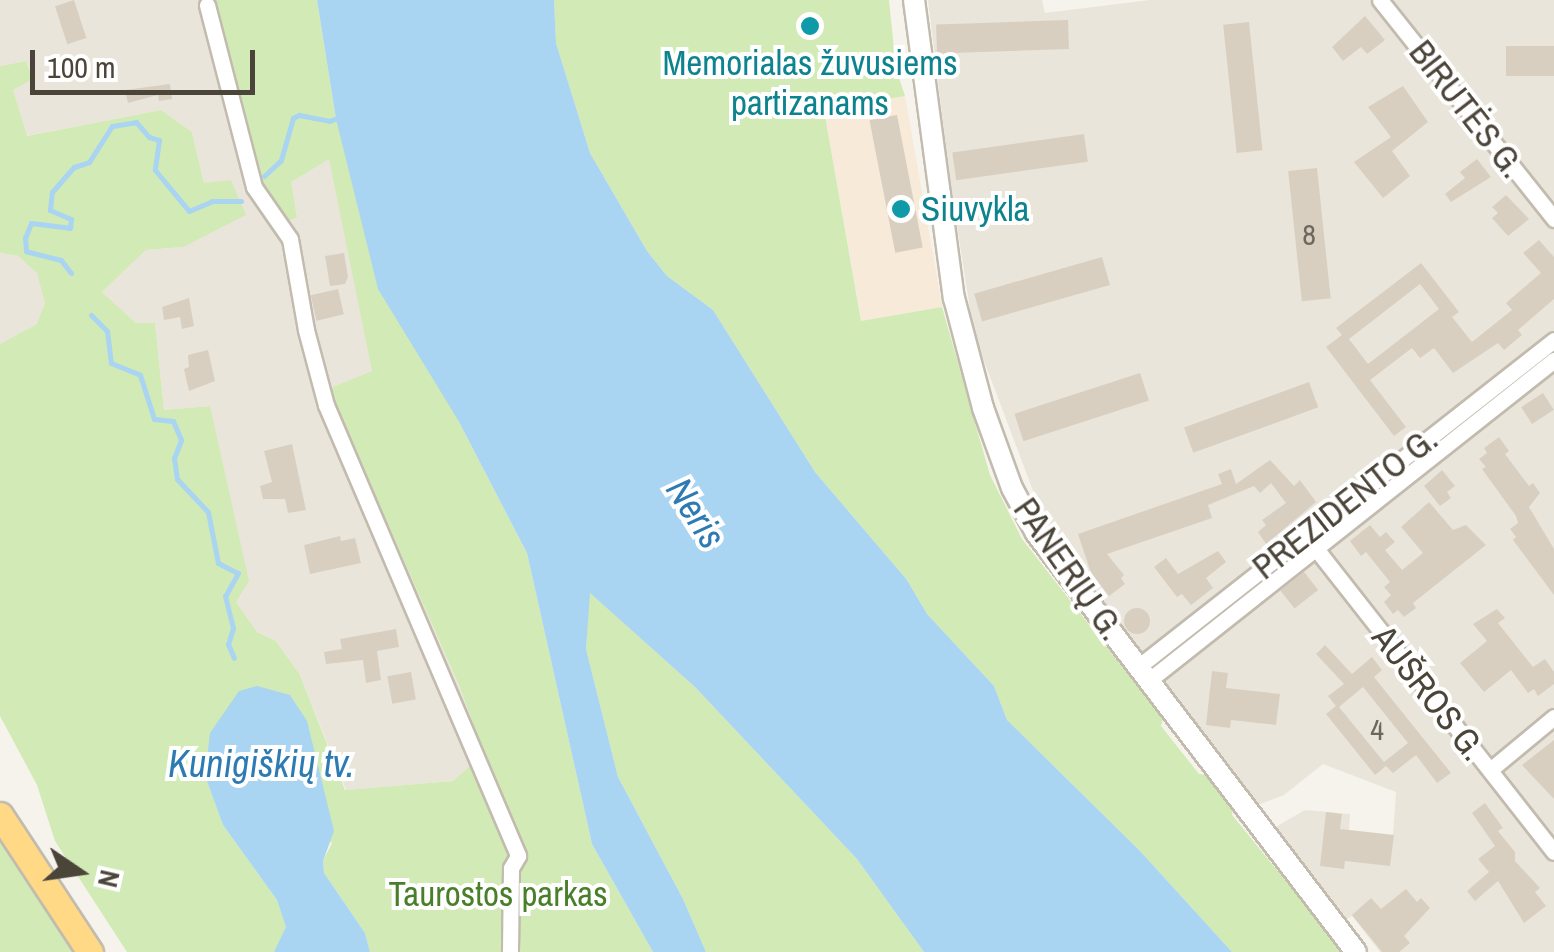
<!DOCTYPE html>
<meta charset="utf-8">
<style>
body{margin:0}
#map{position:relative;width:1554px;height:952px;overflow:hidden;background:#f6f3ec;font-family:"Archivo Narrow",sans-serif}
div>[style]{position:absolute}
.residential>*{inset:0;background:#eae5da}
.commercial>*{inset:0;background:#f7ead8;transform-origin:0 0}
.green>*{inset:0;background:#d2eab5}
.water>*{inset:0;background:#a9d4f2}
.stream>*{height:5px;margin:-2.5px;padding:0 2.5px;transform-origin:2.5px;border-radius:2.5px;background:#a9d4f2}
.building>*{inset:0;background:#d8cfc1;transform-origin:0 0}
.round{border-radius:50%}
.roads{filter:drop-shadow(2px 0 #c2bbae) drop-shadow(-2px 0 #c2bbae) drop-shadow(0 2px #c2bbae) drop-shadow(0 -2px #c2bbae)}
.minor>*{height:15px;margin:-7.5px;padding:0 7.5px;transform-origin:7.5px;border-radius:7.5px;background:#fff}
.tertiary>*{height:20px;margin:-10px;padding:0 10px;transform-origin:10px;border-radius:10px;background:#fff}
.trunk>*{height:25px;margin:-12.5px;padding:0 12.5px;transform-origin:12.5px;border-radius:12.5px;background:#ffd985}
.dots>*{width:28px;height:28px;translate:-50% -50%;box-sizing:border-box;border:5px solid #fff;border-radius:50%}
span{translate:-50% -50%;white-space:nowrap;text-align:center;line-height:1.15;-webkit-text-stroke:8px #fff;paint-order:stroke}
.number-label{font-size:30px;color:#6e675b}
.number-label span{-webkit-text-stroke-width:0}
.culture-label{font-size:35px;color:#0d838f}
.left{translate:0 -50%;text-align:left}
.street-label{font-size:35px;color:#4b4439}
.park-label{font-size:35px;color:#4a7f2a}
.water-label{font-size:38px;color:#2e7ab2;font-style:italic}
.north{position:absolute;left:30px;top:822px;width:100px;height:100px;-webkit-text-stroke:8px #fff;paint-order:stroke;rotate:103deg;font-size:28px;font-weight:700;line-height:40px;text-align:center;color:#4b4439}
.north::after{content:'';display:block;margin:auto;width:35px;height:45px;background:#4b4439;clip-path:polygon(50% 0,100% 100%,50% 72%,0 100%)}
.scale{position:absolute;left:30px;top:50px;width:225px;height:45px;box-sizing:border-box;border:5px solid #4b4439;border-top:0;padding-left:12px;font-size:30px;line-height:35px;white-space:nowrap;color:#4b4439;-webkit-text-stroke:8px #fff;paint-order:stroke}
</style>
<div id="map">
<div class="residential">
<i style="clip-path:polygon(0 0,214px 0,236px 79px,297px 216px,290px 182px,329px 158px,373px 371px,328px 389px,459px 685px,484px 755px,453px 781px,346px 790px,300px 675px,276px 641px,257px 632px,236px 602px,210px 406px,164px 410px,155px 324px,136px 323px,102px 292px,146px 250px,183px 247px,204px 183px,192px 132px,161px 110px,26px 136px,13px 90px,33px 78px,26px 61px,0 66px)"></i>
<i style="clip-path:polygon(928px 0,1042px 0,1045px 13px,1150px 0,1554px 0,1554px 952px,1380px 952px,1352px 916px,1345px 920px,1272px 829px,1305px 810px,1350px 814px,1349px 830px,1393px 835px,1396px 792px,1323px 764px,1284px 795px,1258px 805px,1075px 569px,1044px 520px,974px 334px,951px 188px)"></i>
<i style="clip-path:polygon(0 253px,18px 256px,38px 273px,45px 303px,38px 324px,0 344px)"></i>
</div>
<div class="commercial">
<i style="left:905px;top:96px;width:214px;height:82px;rotate:80deg"></i>
</div>
<div class="green">
<i style="clip-path:polygon(214px 0,317px 0,336px 119px,458px 420px,527px 553px,592px 844px,653px 952px,370px 952px,365px 933px,324px 873px,323px 861px,332px 843px,205px 776px,223px 825px,277px 900px,286px 926px,283px 941px,274px 952px,127px 952px,55px 841px,37px 785px,0 716px,0 344px,37px 324px,45px 303px,37px 273px,18px 256px,0 253px,0 66px,26px 61px,33px 79px,13px 90px,27px 136px,161px 110px,192px 132px,204px 183px,231px 180px,246px 215px,183px 247px,146px 250px,102px 292px,136px 323px,155px 323px,164px 410px,210px 406px,249px 581px,236px 602px,257px 632px,276px 641px,300px 675px,345px 790px,453px 781px,484px 754px,459px 685px,328px 389px,372px 371px,329px 159px,291px 182px,297px 217px,286px 222px,256px 177px)"></i>
<i style="clip-path:polygon(554px 0,889px 0,896px 69px,905px 96px,824px 110px,861px 321px,942px 307px,990px 475px,1022px 539px,1163px 719px,1161px 726px,1199px 774px,1207px 775px,1233px 808px,1232px 815px,1344px 952px,1232px 952px,1140px 851px,1007px 720px,994px 686px,927px 614px,907px 580px,815px 472px,713px 310px,667px 276px,647px 251px,590px 153px,556px 43px)"></i>
<i style="clip-path:polygon(589px 592px,695px 687px,857px 859px,924px 952px,706px 952px,683px 899px,618px 777px,586px 649px)"></i>
<i style="clip-path:polygon(0 840px,49px 915px,74px 952px,0 952px)"></i>
</div>
<div class="water">
<i style="clip-path:polygon(317px 0,554px 0,556px 43px,590px 153px,647px 251px,667px 276px,713px 310px,815px 472px,907px 580px,927px 614px,994px 686px,1007px 720px,1140px 851px,1232px 952px,924px 952px,857px 859px,695px 687px,590px 593px,586px 649px,618px 777px,683px 899px,706px 952px,653px 952px,592px 844px,527px 553px,458px 420px,378px 289px,336px 119px)"></i>
<i style="clip-path:polygon(257px 686px,290px 695px,307px 721px,334px 831px,323px 861px,324px 873px,365px 933px,370px 952px,274px 952px,286px 927px,277px 900px,223px 825px,205px 776px,210px 733px,239px 691px)"></i>
</div>
<div class="stream">
<i style="left:264px;top:176px;width:23px;rotate:-43deg"></i>
<i style="left:281px;top:160px;width:44px;rotate:-74.1deg"></i>
<i style="left:293px;top:118px;width:7px;rotate:-27deg"></i>
<i style="left:299px;top:115px;width:31px;rotate:11deg"></i>
<i style="left:329px;top:121px;width:12px;rotate:-20deg"></i>
<i style="left:71px;top:273px;width:16px;rotate:-128deg"></i>
<i style="left:61px;top:260px;width:36px;rotate:-166deg"></i>
<i style="left:26px;top:251px;width:13px;rotate:-94deg"></i>
<i style="left:25px;top:238px;width:16px;rotate:-68deg"></i>
<i style="left:31px;top:223px;width:39px;rotate:7deg"></i>
<i style="left:70px;top:228px;width:9px;rotate:-84deg"></i>
<i style="left:71px;top:219px;width:23px;rotate:-157deg"></i>
<i style="left:50px;top:210px;width:18px;rotate:-84deg"></i>
<i style="left:52px;top:192px;width:33px;rotate:-49deg"></i>
<i style="left:74px;top:167px;width:16px;rotate:-18deg"></i>
<i style="left:89px;top:162px;width:43px;rotate:-57.4deg"></i>
<i style="left:112px;top:126px;width:24px;rotate:-9deg"></i>
<i style="left:136px;top:122px;width:20px;rotate:49deg"></i>
<i style="left:149px;top:137px;width:10px;rotate:17deg"></i>
<i style="left:159px;top:140px;width:30px;rotate:98deg"></i>
<i style="left:155px;top:170px;width:53px;rotate:50.3deg"></i>
<i style="left:189px;top:211px;width:25px;rotate:-23deg"></i>
<i style="left:212px;top:201px;width:29px"></i>
<i style="left:91px;top:315px;width:23px;rotate:45deg"></i>
<i style="left:107px;top:331px;width:32px;rotate:83deg"></i>
<i style="left:111px;top:363px;width:31px;rotate:22deg"></i>
<i style="left:140px;top:375px;width:46px;rotate:72.3deg"></i>
<i style="left:154px;top:419px;width:19px;rotate:6deg"></i>
<i style="left:173px;top:421px;width:21px;rotate:67deg"></i>
<i style="left:181px;top:440px;width:19px;rotate:111deg"></i>
<i style="left:174px;top:458px;width:21px;rotate:82deg"></i>
<i style="left:177px;top:479px;width:45px;rotate:46.8deg"></i>
<i style="left:208px;top:512px;width:52px;rotate:78.9deg"></i>
<i style="left:218px;top:563px;width:22px;rotate:27deg"></i>
<i style="left:238px;top:573px;width:26px;rotate:119deg"></i>
<i style="left:225px;top:596px;width:33px;rotate:76deg"></i>
<i style="left:233px;top:628px;width:17px;rotate:107deg"></i>
<i style="left:228px;top:644px;width:15px;rotate:67deg"></i>
</div>
<div class="building">
<i style="left:74px;top:0;width:40px;height:20px;rotate:72deg"></i>
<i style="clip-path:polygon(1365px 16px,1385px 40px,1367px 54px,1361px 47px,1343px 61px,1332px 47px)"></i>
<i style="left:1068px;top:20px;width:29px;height:132px;rotate:88deg"></i>
<i style="left:1249px;top:22px;width:129px;height:26px;rotate:84deg"></i>
<i style="left:1554px;top:46px;width:30px;height:48px;rotate:90deg"></i>
<i style="clip-path:polygon(170px 84px,172px 99px,159px 101px,158px 95px,128px 103px,125px 90px)"></i>
<i style="clip-path:polygon(1403px 86px,1428px 122px,1392px 151px,1410px 176px,1383px 198px,1354px 162px,1391px 137px,1368px 107px)"></i>
<i style="left:897px;top:115px;width:135px;height:28px;rotate:79deg"></i>
<i style="left:1084px;top:134px;width:28px;height:133px;rotate:82deg"></i>
<i style="clip-path:polygon(1477px 159px,1491px 177px,1451px 202px,1445px 194px,1465px 178px,1460px 172px)"></i>
<i style="left:1317px;top:168px;width:131px;height:29px;rotate:84deg"></i>
<i style="clip-path:polygon(1506px 195px,1529px 219px,1508px 236px,1492px 218px,1498px 213px,1492px 207px)"></i>
<i style="clip-path:polygon(evenodd,1539px 240px,1554px 257px,1554px 299px,1518px 330px,1522px 335px,1504px 350px,1498px 343px,1453px 373px,1434px 348px,1420px 358px,1412px 348px,1370px 380px,1406px 427px,1394px 436px,1326px 347px,1342px 335px,1336px 328px,1421px 263px,1459px 312px,1452px 317px,1472px 342px,1512px 310px,1506px 303px,1541px 273px,1523px 253px,1539px 240px,1420px 284px,1439px 309px,1368px 364px,1349px 339px,1420px 284px)"></i>
<i style="clip-path:polygon(344px 253px,348px 277px,345px 284px,330px 286px,325px 256px)"></i>
<i style="left:1102px;top:257px;width:29px;height:133px;rotate:74deg"></i>
<i style="left:338px;top:289px;width:26px;height:28px;rotate:77deg"></i>
<i style="clip-path:polygon(189px 298px,194px 326px,182px 329px,180px 317px,164px 320px,162px 307px)"></i>
<i style="clip-path:polygon(208px 350px,215px 381px,189px 391px,184px 369px,189px 367px,188px 355px)"></i>
<i style="left:1140px;top:373px;width:29px;height:132px;rotate:72deg"></i>
<i style="left:1309px;top:382px;width:27px;height:133px;rotate:70deg"></i>
<i style="left:1543px;top:393px;width:20px;height:26px;rotate:57deg"></i>
<i style="clip-path:polygon(1499px 437px,1509px 451px,1505px 454px,1529px 486px,1533px 483px,1540px 493px,1529px 507px,1554px 549px,1554px 595px,1513px 540px,1516px 537px,1510px 529px,1518px 523px,1516px 516px,1482px 469px,1486px 467px,1479px 459px,1487px 453px,1484px 448px)"></i>
<i style="clip-path:polygon(292px 444px,306px 510px,288px 513px,285px 499px,263px 499px,260px 486px,272px 482px,264px 451px)"></i>
<i style="clip-path:polygon(1270px 460px,1294px 486px,1300px 480px,1316px 502px,1266px 544px,1258px 532px,1266px 525px,1262px 520px,1286px 503px,1271px 483px,1260px 493px,1254px 486px,1208px 505px,1212px 518px,1107px 554px,1124px 575px,1121px 578px,1125px 584px,1109px 596px,1091px 573px,1078px 534px,1222px 484px,1218px 474px,1231px 469px,1236px 484px)"></i>
<i style="clip-path:polygon(1442px 470px,1455px 486px,1447px 492px,1451px 498px,1440px 506px,1424px 486px)"></i>
<i style="clip-path:polygon(1429px 502px,1453px 530px,1466px 525px,1486px 545px,1413px 603px,1416px 608px,1404px 617px,1398px 610px,1393px 614px,1384px 602px,1391px 595px,1384px 587px,1390px 582px,1366px 552px,1361px 556px,1350px 541px,1370px 525px,1380px 537px,1386px 532px,1395px 542px,1385px 550px,1402px 570px,1423px 553px,1401px 527px)"></i>
<i style="clip-path:polygon(340px 536px,341px 541px,355px 538px,361px 563px,310px 574px,304px 545px)"></i>
<i style="clip-path:polygon(1218px 551px,1226px 562px,1206px 578px,1213px 588px,1191px 605px,1182px 594px,1177px 597px,1154px 567px,1166px 558px,1178px 574px)"></i>
<i style="left:1304px;top:572px;width:23px;height:30px;rotate:52deg"></i>
<i class="round" style="left:1124px;top:608px;width:26px;height:26px"></i>
<i style="clip-path:polygon(1497px 609px,1505px 618px,1498px 623px,1533px 667px,1545px 659px,1554px 672px,1554px 684px,1538px 696px,1534px 689px,1528px 693px,1511px 670px,1484px 692px,1460px 663px,1487px 641px,1473px 624px)"></i>
<i style="clip-path:polygon(396px 629px,399px 647px,377px 651px,381px 680px,366px 683px,363px 660px,326px 664px,324px 652px,342px 649px,340px 639px)"></i>
<i style="clip-path:polygon(evenodd,1325px 645px,1352px 674px,1372px 657px,1382px 670px,1374px 677px,1451px 773px,1437px 783px,1416px 755px,1393px 773px,1386px 766px,1375px 775px,1326px 714px,1336px 706px,1328px 696px,1344px 684px,1316px 654px,1325px 645px,1363px 687px,1408px 743px,1384px 762px,1339px 707px,1363px 687px)"></i>
<i style="clip-path:polygon(1212px 671px,1228px 673px,1226px 688px,1280px 694px,1276px 725px,1231px 720px,1230px 728px,1206px 725px)"></i>
<i style="left:411px;top:672px;width:28px;height:24px;rotate:80deg"></i>
<i style="clip-path:polygon(1554px 740px,1554px 799px,1522px 765px)"></i>
<i style="clip-path:polygon(1485px 803px,1503px 828px,1498px 831px,1515px 852px,1515px 861px,1540px 888px,1535px 892px,1546px 906px,1524px 923px,1498px 881px,1475px 901px,1467px 891px,1489px 872px,1478px 859px,1495px 846px,1472px 813px)"></i>
<i style="clip-path:polygon(1326px 812px,1342px 814px,1340px 829px,1394px 835px,1390px 866px,1345px 861px,1344px 869px,1320px 866px)"></i>
<i style="clip-path:polygon(1406px 889px,1417px 902px,1421px 898px,1430px 908px,1404px 936px,1410px 943px,1399px 952px,1382px 952px,1352px 915px,1371px 898px,1381px 909px)"></i>
</div>
<div class="roads">
<div class="minor">
<i style="left:1380px;top:0;width:280px;rotate:51.5deg"></i>
<i style="left:207px;top:5px;width:188px;rotate:75.5deg"></i>
<i style="left:254px;top:187px;width:63px;rotate:55.3deg"></i>
<i style="left:290px;top:239px;width:92px;rotate:80deg"></i>
<i style="left:306px;top:330px;width:78px;rotate:75.1deg"></i>
<i style="left:326px;top:405px;width:490px;rotate:66.9deg"></i>
<i style="left:518px;top:856px;width:14px;rotate:120deg"></i>
<i style="left:511px;top:868px;width:84px;rotate:90.7deg"></i>
<i style="left:1310px;top:541px;width:395px;rotate:51.9deg"></i>
<i style="left:1138px;top:667px;width:529px;rotate:-38.17deg"></i>
<i style="left:1148px;top:681px;width:518px;rotate:-38.33deg"></i>
<i style="left:1490px;top:770px;width:83px;rotate:-39.6deg"></i>
</div>
<div class="tertiary">
<i style="left:914px;top:0;width:301px;rotate:82.4deg"></i>
<i style="left:954px;top:298px;width:114px;rotate:75.2deg"></i>
<i style="left:983px;top:408px;width:85px;rotate:70.1deg"></i>
<i style="left:1012px;top:488px;width:51px;rotate:61.9deg"></i>
<i style="left:1036px;top:533px;width:527px;rotate:52.63deg"></i>
</div>
<div class="trunk">
<i style="left:0;top:815px;width:164px;rotate:56.7deg"></i>
</div>
</div>
<div class="dots">
<i style="left:810px;top:26px;background:#0f9aa8"></i>
<i style="left:901px;top:209px;background:#0f9aa8"></i>
</div>
<div class="number-label">
<span style="left:1309px;top:234px">8</span>
<span style="left:1377px;top:729px">4</span>
</div>
<div class="culture-label">
<span style="left:810px;top:83px">Memorialas žuvusiems<br>partizanams</span>
<span class="left" style="left:921px;top:209px">Siuvykla</span>
</div>
<div class="street-label">
<span style="left:1467px;top:109px;rotate:52deg">BIRUTĖS G.</span>
<span style="left:1345px;top:503px;rotate:-38deg">PREZIDENTO G.</span>
<span style="left:1069px;top:569px;rotate:55deg">PANERIŲ G.</span>
<span style="left:1429px;top:693px;rotate:52deg">AUŠROS G.</span>
</div>
<div class="park-label">
<span style="left:498px;top:894px">Taurostos parkas</span>
</div>
<div class="water-label">
<span style="left:696px;top:513px;rotate:57deg">Neris</span>
<span style="left:261px;top:764px">Kunigiškių tv.</span>
</div>
<div class="north">N</div>
<div class="scale">100 m</div>
</div>
